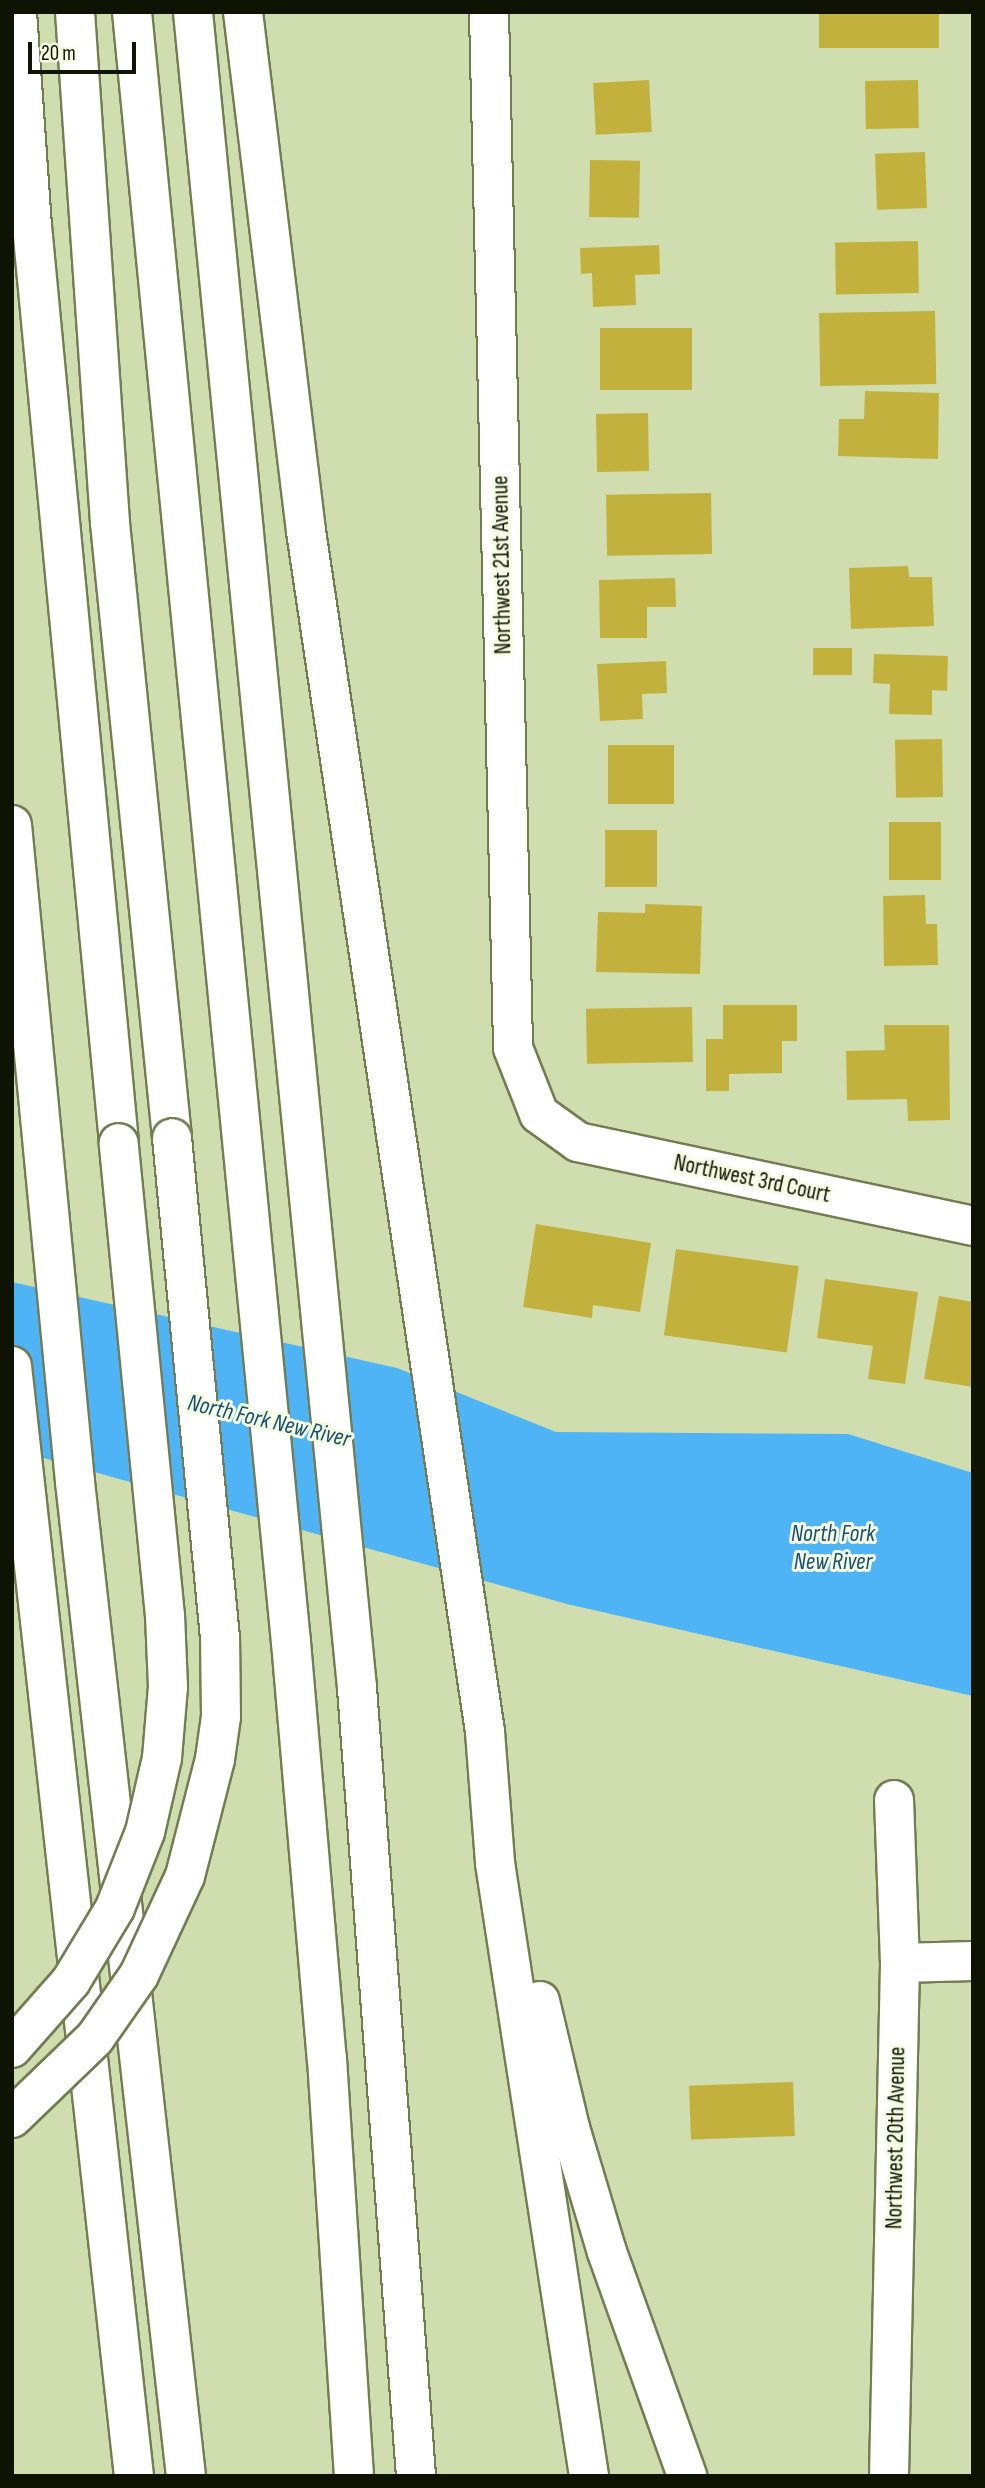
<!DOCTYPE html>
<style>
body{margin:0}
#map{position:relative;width:985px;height:2488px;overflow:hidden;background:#d0ddae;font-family:"Sofia Sans Condensed",sans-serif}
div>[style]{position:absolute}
.water>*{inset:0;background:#4eb4f6}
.building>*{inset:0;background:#c3b13e;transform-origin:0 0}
.roads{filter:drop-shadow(2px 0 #727d52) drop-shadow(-2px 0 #727d52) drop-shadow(0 2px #727d52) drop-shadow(0 -2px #727d52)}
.minor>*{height:38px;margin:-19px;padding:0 19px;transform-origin:19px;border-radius:19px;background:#fff}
.motorway>*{height:38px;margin:-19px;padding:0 19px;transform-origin:19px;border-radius:19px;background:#fff}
.bridges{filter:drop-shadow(2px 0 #727d52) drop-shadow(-2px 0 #727d52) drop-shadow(0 2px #727d52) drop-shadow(0 -2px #727d52)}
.motorway-bridge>*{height:38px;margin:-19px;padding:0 19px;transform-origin:19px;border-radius:19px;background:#fff}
span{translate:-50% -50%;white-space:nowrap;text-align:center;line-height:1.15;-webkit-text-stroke:6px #f4fbe3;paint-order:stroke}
.street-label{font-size:23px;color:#0f1303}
.water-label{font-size:24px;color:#1a5071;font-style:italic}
.frame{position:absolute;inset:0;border:14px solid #0f1303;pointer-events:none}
.scale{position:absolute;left:28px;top:42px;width:108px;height:32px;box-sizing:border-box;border:4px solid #0f1303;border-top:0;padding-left:9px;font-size:21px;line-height:24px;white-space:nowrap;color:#0f1303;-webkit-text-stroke:5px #f4fbe3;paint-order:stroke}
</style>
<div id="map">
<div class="water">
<i style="clip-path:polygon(12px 1282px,397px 1368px,556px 1432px,848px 1434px,973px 1473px,973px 1696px,567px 1604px,12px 1449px)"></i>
</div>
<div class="building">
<i style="left:819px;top:12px;width:120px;height:36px"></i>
<i style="left:649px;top:80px;width:52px;height:56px;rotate:87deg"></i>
<i style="left:918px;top:80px;width:48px;height:53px;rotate:89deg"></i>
<i style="left:925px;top:152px;width:56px;height:50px;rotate:88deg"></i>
<i style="left:590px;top:160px;width:50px;height:57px;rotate:1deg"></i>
<i style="left:918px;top:241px;width:52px;height:83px;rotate:89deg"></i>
<i style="clip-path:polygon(659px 245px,660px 274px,635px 275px,636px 305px,593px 307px,592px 273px,581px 274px,580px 248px)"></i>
<i style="left:935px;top:311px;width:73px;height:116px;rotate:89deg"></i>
<i style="left:600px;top:328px;width:92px;height:62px"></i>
<i style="clip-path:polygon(865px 391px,939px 393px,938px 459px,838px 456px,839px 419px,864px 419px)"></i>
<i style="left:648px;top:413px;width:58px;height:52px;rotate:89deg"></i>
<i style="left:711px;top:493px;width:61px;height:105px;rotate:89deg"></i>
<i style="clip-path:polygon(908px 566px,909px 577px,932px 577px,934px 626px,851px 629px,849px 568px)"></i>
<i style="clip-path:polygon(675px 578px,676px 607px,647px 607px,647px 638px,600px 638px,599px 580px)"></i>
<i style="left:852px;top:648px;width:27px;height:39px;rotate:90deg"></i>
<i style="clip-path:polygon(874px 654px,948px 656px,947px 691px,932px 690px,932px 715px,889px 714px,890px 684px,873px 683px)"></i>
<i style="clip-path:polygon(666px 661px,667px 693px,642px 694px,643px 719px,600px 721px,597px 664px)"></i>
<i style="left:942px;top:739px;width:58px;height:47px;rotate:89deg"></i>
<i style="left:608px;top:745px;width:66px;height:59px"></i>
<i style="left:941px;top:822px;width:58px;height:52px;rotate:90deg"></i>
<i style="left:657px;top:830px;width:57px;height:52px;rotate:90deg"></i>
<i style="clip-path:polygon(925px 895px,926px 924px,937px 924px,938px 965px,884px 966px,883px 896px)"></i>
<i style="clip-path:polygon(645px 904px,702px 906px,700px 974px,596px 972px,598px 912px,645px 913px)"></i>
<i style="clip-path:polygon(723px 1005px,797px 1005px,797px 1041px,782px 1041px,782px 1073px,729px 1074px,729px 1091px,706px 1091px,706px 1039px,723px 1039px)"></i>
<i style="left:692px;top:1007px;width:55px;height:106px;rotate:89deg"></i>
<i style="clip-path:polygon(884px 1025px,949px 1025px,950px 1120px,908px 1121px,907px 1099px,847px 1100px,846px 1051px,885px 1050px)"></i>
<i style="clip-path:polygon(536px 1224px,651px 1243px,640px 1312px,593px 1305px,592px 1318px,523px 1307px)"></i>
<i style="left:676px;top:1249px;width:124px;height:87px;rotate:8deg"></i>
<i style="clip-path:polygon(825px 1279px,918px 1292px,905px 1384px,868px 1379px,873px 1346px,817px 1338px)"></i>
<i style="clip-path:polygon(939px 1296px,973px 1302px,973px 1387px,924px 1379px)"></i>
<i style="left:793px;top:2082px;width:54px;height:104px;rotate:88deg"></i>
</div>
<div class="roads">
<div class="minor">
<i style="left:489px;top:12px;width:1036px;rotate:88.67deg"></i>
<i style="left:513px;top:1048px;width:71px;rotate:68.5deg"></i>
<i style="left:539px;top:1114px;width:48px;rotate:35.7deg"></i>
<i style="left:578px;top:1142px;width:404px;rotate:12deg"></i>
<i style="left:900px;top:1963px;width:73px;rotate:-1.6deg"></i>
<i style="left:889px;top:2476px;width:513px;rotate:-88.77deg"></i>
<i style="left:900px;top:1963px;width:163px;rotate:-92.1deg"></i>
</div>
<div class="motorway">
<i style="left:17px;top:12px;width:215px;rotate:86deg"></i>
<i style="left:32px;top:226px;width:921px;rotate:84.58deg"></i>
<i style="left:75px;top:12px;width:512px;rotate:86.08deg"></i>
<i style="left:110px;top:523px;width:618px;rotate:84.24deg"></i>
<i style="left:132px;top:12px;width:1638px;rotate:84.43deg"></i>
<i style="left:291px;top:1642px;width:419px;rotate:85.1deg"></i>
<i style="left:327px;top:2059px;width:418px;rotate:86.3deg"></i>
<i style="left:193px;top:12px;width:1684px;rotate:84.41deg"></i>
<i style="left:357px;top:1688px;width:790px;rotate:85.72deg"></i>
<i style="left:243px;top:12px;width:523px;rotate:83.08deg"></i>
<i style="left:306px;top:531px;width:1214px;rotate:81.52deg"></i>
<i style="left:485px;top:1732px;width:131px;rotate:85.6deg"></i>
<i style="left:495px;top:1863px;width:620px;rotate:81.28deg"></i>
<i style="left:12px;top:825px;width:660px;rotate:84.52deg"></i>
<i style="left:75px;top:1482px;width:1000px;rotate:83.63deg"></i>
<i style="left:12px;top:1366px;width:1117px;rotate:83.73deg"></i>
<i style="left:540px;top:2001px;width:130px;rotate:76.7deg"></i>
<i style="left:570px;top:2128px;width:129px;rotate:73.4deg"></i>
<i style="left:607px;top:2252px;width:238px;rotate:70.3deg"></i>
</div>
</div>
<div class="bridges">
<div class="motorway-bridge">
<i style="left:12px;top:2048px;width:89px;rotate:-48.6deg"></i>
<i style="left:71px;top:1981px;width:85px;rotate:-58.9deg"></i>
<i style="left:115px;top:1908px;width:82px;rotate:-68.5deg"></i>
<i style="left:145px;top:1832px;width:76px;rotate:-77.1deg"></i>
<i style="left:162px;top:1758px;width:71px;rotate:-85.2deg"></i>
<i style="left:168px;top:1687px;width:71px;rotate:-92.4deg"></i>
<i style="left:165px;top:1616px;width:475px;rotate:-95.6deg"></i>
<i style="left:12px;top:2118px;width:115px;rotate:-43.9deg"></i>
<i style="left:95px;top:2038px;width:77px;rotate:-55.1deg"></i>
<i style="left:139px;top:1975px;width:109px;rotate:-65.1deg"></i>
<i style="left:185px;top:1876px;width:121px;rotate:-75.6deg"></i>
<i style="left:215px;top:1759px;width:42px;rotate:-81.9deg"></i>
<i style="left:221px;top:1717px;width:79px;rotate:-90.7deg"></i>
<i style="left:220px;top:1638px;width:502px;rotate:-95.48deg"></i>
</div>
</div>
<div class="street-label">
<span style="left:502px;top:565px;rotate:-91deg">Northwest 21st Avenue</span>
<span style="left:752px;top:1179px;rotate:12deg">Northwest 3rd Court</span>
<span style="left:896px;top:2138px;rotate:-89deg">Northwest 20th Avenue</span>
</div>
<div class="water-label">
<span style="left:269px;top:1421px;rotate:13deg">North Fork New River</span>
<span style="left:833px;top:1548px">North Fork<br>New River</span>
</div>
<div class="frame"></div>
<div class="scale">20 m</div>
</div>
